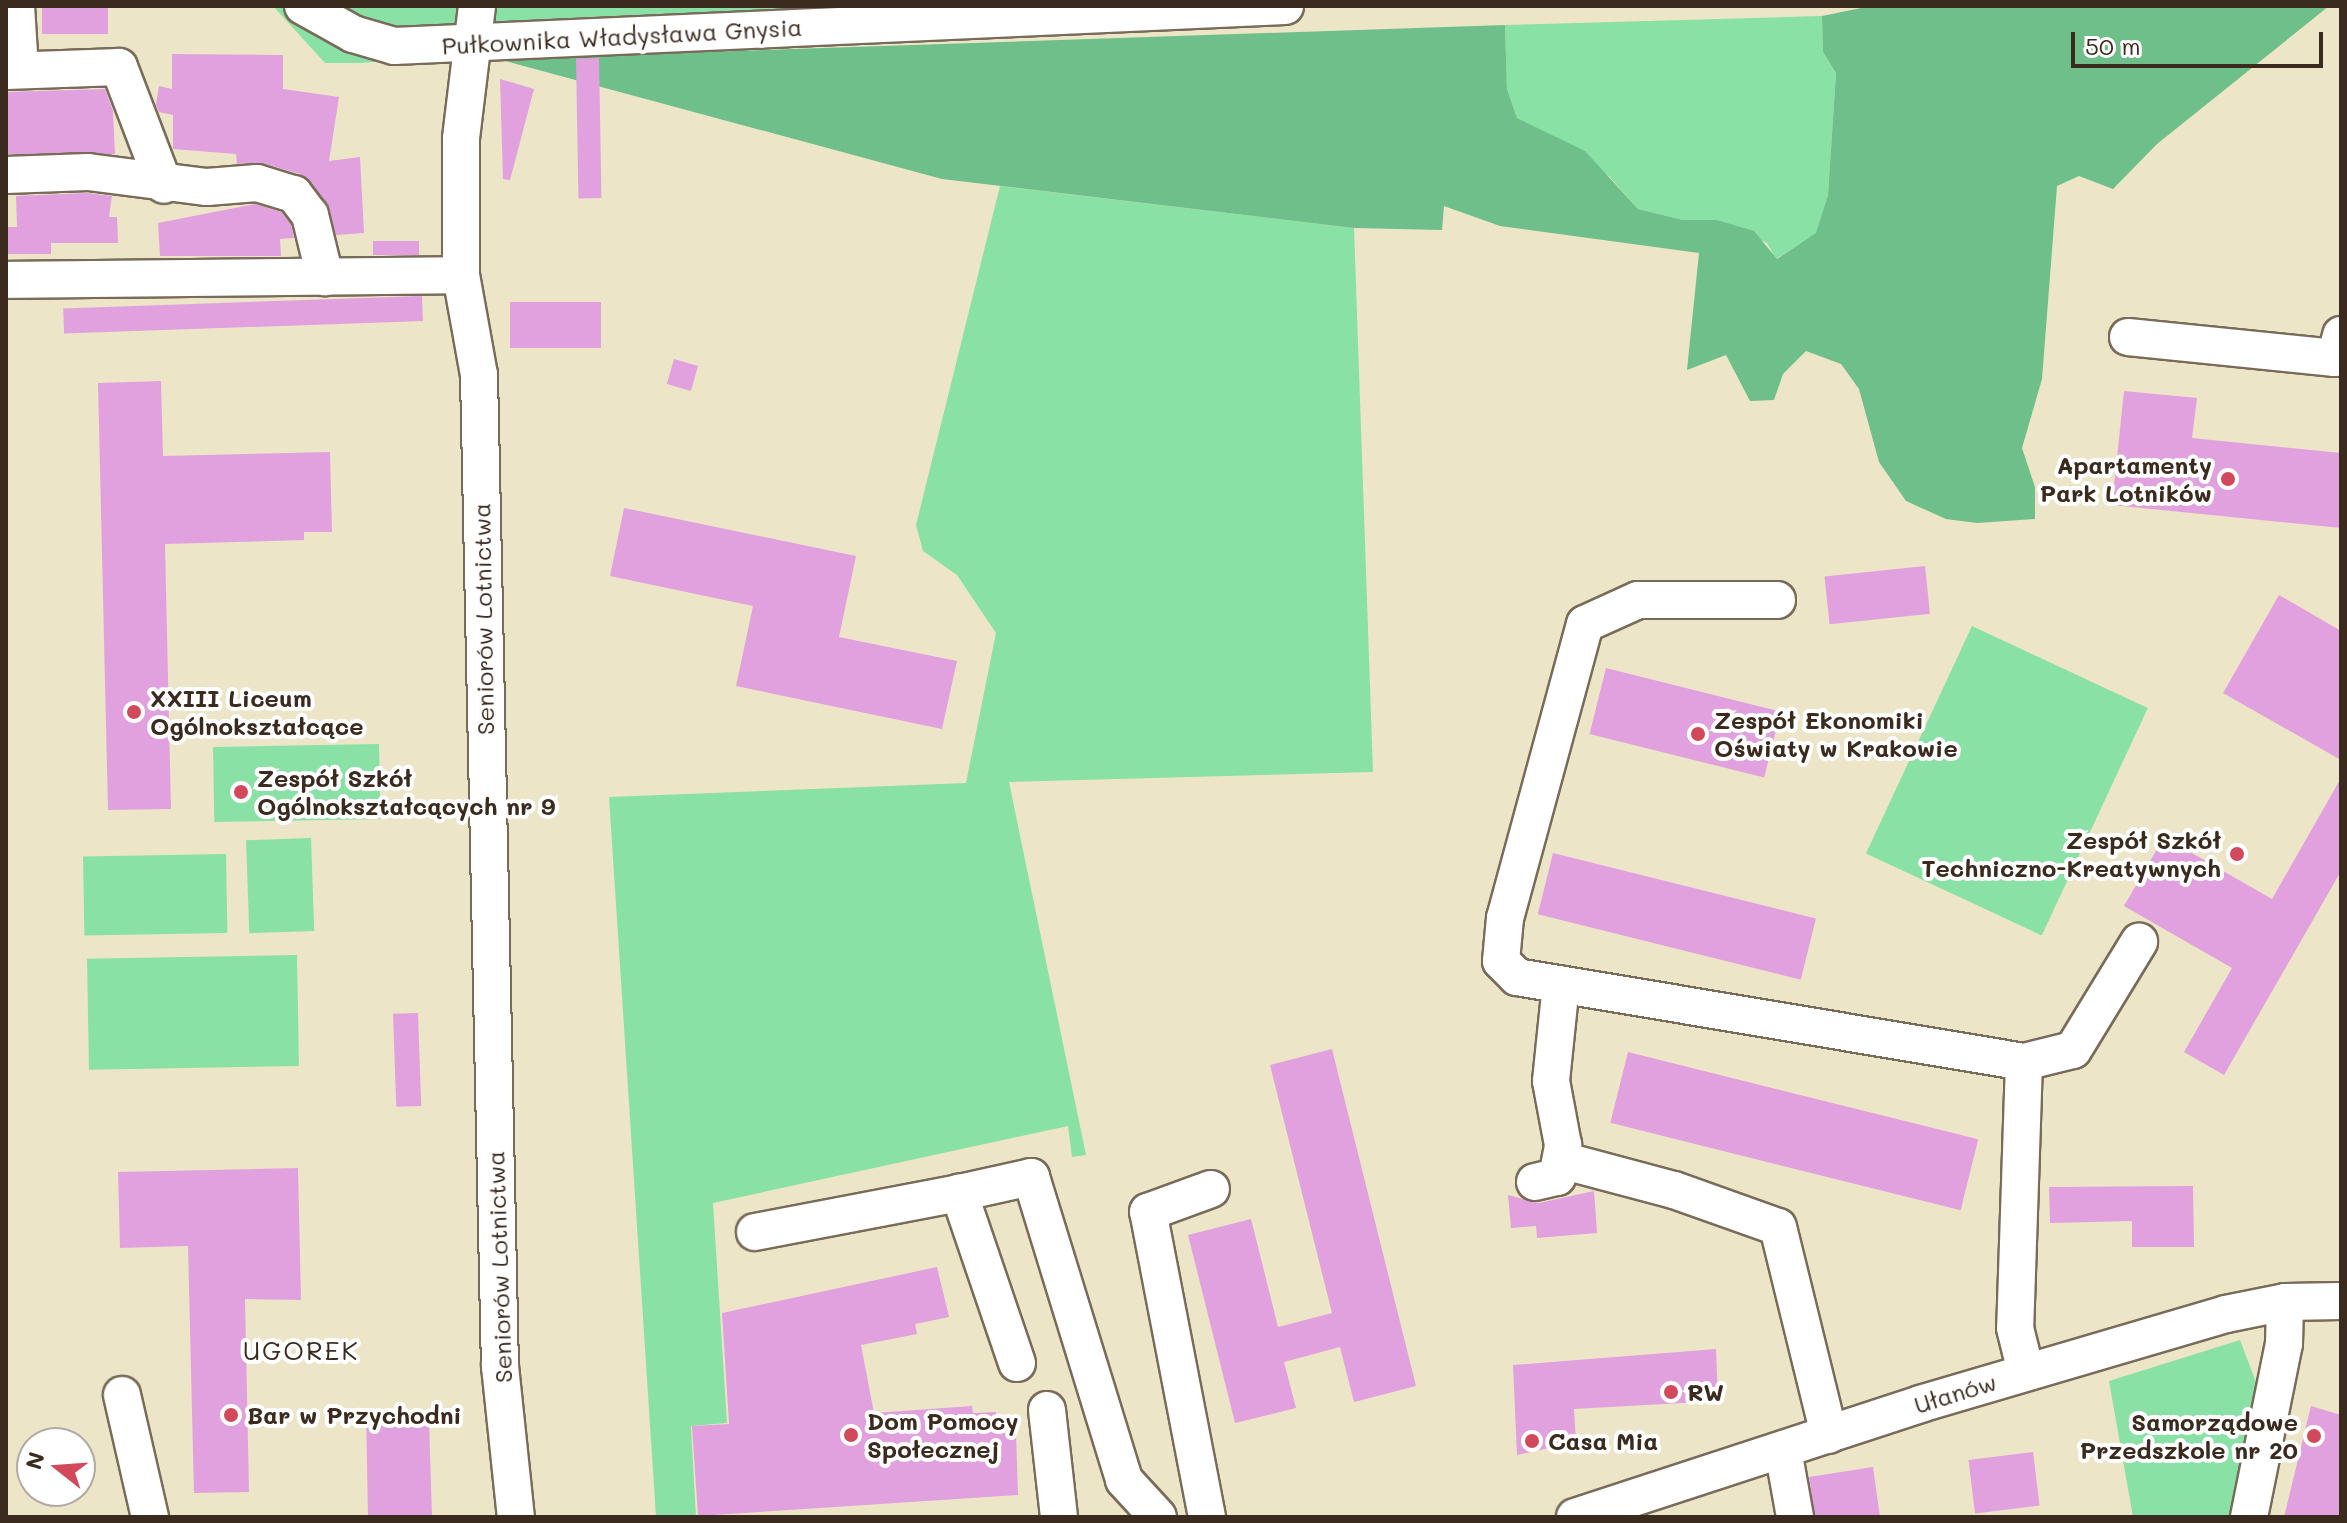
<!DOCTYPE html>
<meta charset="utf-8">
<style>
body{margin:0}
#map{position:relative;width:2347px;height:1523px;overflow:hidden;background:#ede5c7;font-family:Mali,sans-serif}
div>[style]{position:absolute}
.green>*{inset:0;background:#89e1a5;transform-origin:0 0}
.forest>*{inset:0;background:#6ebf8a}
.building>*{inset:0;background:#e1a1df;transform-origin:0 0}
.roads{filter:drop-shadow(2px 0 #796b59) drop-shadow(-2px 0 #796b59) drop-shadow(0 2px #796b59) drop-shadow(0 -2px #796b59)}
.minor>*{height:36px;margin:-18px;padding:0 18px;transform-origin:18px;border-radius:18px;background:#fff}
.dots>*{width:22px;height:22px;translate:-50% -50%;box-sizing:border-box;border:4px solid #fff;border-radius:50%}
span{translate:-50% -50%;white-space:nowrap;text-align:center;line-height:1.15;-webkit-text-stroke:8px #fff;paint-order:stroke}
.street-label{font-size:24px;color:#3b2a1e}
.poi-label{font-size:24px;color:#3b2a1e;font-weight:700}
.right{translate:-100% -50%;text-align:right}
.left{translate:0 -50%;text-align:left}
.neighbourhood-label{font-size:26px;color:#3b2a1e;letter-spacing:2px}
.frame{position:absolute;inset:0;border:8px solid #3b2a1e;pointer-events:none}
.north{position:absolute;left:16px;top:1427px;width:80px;height:80px;box-sizing:border-box;background:#fff;border:2px solid #b1aaa5;border-radius:50%;rotate:287deg;font-size:22px;font-weight:700;line-height:32px;text-align:center;color:#3b2a1e}
.north::after{content:'';display:block;margin:auto;width:28px;height:36px;background:#d1495b;clip-path:polygon(50% 0,100% 100%,50% 72%,0 100%)}
.scale{position:absolute;left:2071px;top:32px;width:252px;height:36px;box-sizing:border-box;border:4px solid #3b2a1e;border-top:0;padding-left:10px;font-size:24px;line-height:28px;white-space:nowrap;color:#3b2a1e;-webkit-text-stroke:6px #fff;paint-order:stroke}
</style>
<div id="map">
<div class="green">
<i style="clip-path:polygon(273px 6px,1250px 6px,359px 63px,325px 63px)"></i>
<i style="clip-path:polygon(1822px 16px,1823px 52px,1836px 73px,1828px 195px,1817px 233px,1776px 259px,1767px 243px,1717px 220px,1683px 220px,1638px 209px,1609px 176px,1517px 118px,1507px 89px,1505px 25px)"></i>
<i style="clip-path:polygon(1000px 186px,1354px 228px,1373px 772px,1009px 782px,1086px 1155px,1072px 1157px,1068px 1126px,713px 1203px,727px 1423px,691px 1426px,696px 1517px,656px 1517px,609px 797px,966px 783px,996px 633px,957px 575px,923px 551px,916px 525px)"></i>
<i style="left:1972px;top:626px;width:194px;height:251px;rotate:25deg"></i>
<i style="left:379px;top:744px;width:75px;height:166px;rotate:89deg"></i>
<i style="left:311px;top:838px;width:93px;height:65px;rotate:88deg"></i>
<i style="left:226px;top:854px;width:79px;height:143px;rotate:89deg"></i>
<i style="left:297px;top:955px;width:111px;height:210px;rotate:89deg"></i>
<i style="clip-path:polygon(2240px 1340px,2262px 1398px,2244px 1517px,2133px 1517px,2109px 1381px)"></i>
</div>
<div class="forest">
<i style="clip-path:polygon(1871px 6px,2329px 6px,2157px 144px,2113px 189px,2079px 176px,2057px 186px,2042px 379px,2022px 448px,2035px 487px,2035px 519px,1977px 523px,1946px 519px,1906px 501px,1879px 462px,1859px 389px,1841px 364px,1806px 351px,1783px 374px,1774px 400px,1750px 401px,1726px 355px,1687px 370px,1699px 253px,1500px 226px,1444px 206px,1442px 230px,1354px 228px,942px 179px,498px 59px,1505px 25px,1507px 89px,1517px 118px,1585px 151px,1638px 209px,1683px 220px,1717px 220px,1754px 231px,1777px 259px,1816px 233px,1828px 195px,1836px 73px,1823px 52px,1822px 16px)"></i>
</div>
<div class="building">
<i style="left:42px;top:6px;width:66px;height:28px"></i>
<i style="clip-path:polygon(172px 54px,283px 55px,283px 89px,339px 97px,329px 161px,360px 157px,364px 233px,336px 235px,327px 203px,300px 174px,262px 163px,237px 164px,236px 154px,173px 149px,173px 115px,159px 112px,156px 105px,159px 86px,172px 89px)"></i>
<i style="left:599px;top:58px;width:140px;height:23px;rotate:89deg"></i>
<i style="clip-path:polygon(500px 79px,534px 89px,510px 180px,503px 179px)"></i>
<i style="clip-path:polygon(105px 89px,113px 111px,115px 154px,6px 154px,6px 92px)"></i>
<i style="clip-path:polygon(87px 193px,112px 196px,109px 217px,117px 217px,118px 243px,51px 243px,51px 254px,6px 254px,6px 227px,17px 227px,16px 196px)"></i>
<i style="clip-path:polygon(255px 204px,281px 212px,291px 224px,294px 238px,280px 239px,281px 256px,160px 256px,158px 223px)"></i>
<i style="left:373px;top:241px;width:46px;height:14px"></i>
<i style="left:422px;top:296px;width:25px;height:359px;rotate:88deg"></i>
<i style="left:510px;top:302px;width:91px;height:46px"></i>
<i style="left:674px;top:359px;width:25px;height:26px;rotate:16deg"></i>
<i style="clip-path:polygon(161px 381px,163px 456px,330px 452px,332px 532px,304px 532px,304px 540px,165px 544px,171px 809px,108px 810px,98px 383px)"></i>
<i style="clip-path:polygon(2124px 391px,2197px 398px,2192px 438px,2341px 453px,2341px 528px,2112px 505px)"></i>
<i style="clip-path:polygon(624px 508px,856px 556px,839px 637px,957px 661px,942px 729px,736px 686px,753px 606px,610px 576px)"></i>
<i style="left:1925px;top:566px;width:48px;height:101px;rotate:84deg"></i>
<i style="clip-path:polygon(2279px 595px,2341px 631px,2341px 760px,2223px 693px)"></i>
<i style="left:1606px;top:668px;width:180px;height:68px;rotate:14deg"></i>
<i style="clip-path:polygon(2341px 778px,2341px 871px,2224px 1075px,2184px 1052px,2232px 968px,2124px 906px,2164px 837px,2272px 899px)"></i>
<i style="left:1553px;top:853px;width:271px;height:63px;rotate:14deg"></i>
<i style="left:418px;top:1013px;width:93px;height:25px;rotate:88deg"></i>
<i style="clip-path:polygon(1332px 1049px,1416px 1386px,1354px 1402px,1340px 1347px,1284px 1362px,1296px 1408px,1235px 1423px,1188px 1235px,1251px 1219px,1278px 1327px,1332px 1313px,1270px 1065px)"></i>
<i style="left:1628px;top:1052px;width:361px;height:73px;rotate:14deg"></i>
<i style="clip-path:polygon(298px 1168px,301px 1300px,245px 1299px,249px 1492px,194px 1493px,188px 1246px,120px 1248px,118px 1172px)"></i>
<i style="clip-path:polygon(2193px 1186px,2194px 1247px,2132px 1247px,2132px 1221px,2050px 1223px,2049px 1187px)"></i>
<i style="clip-path:polygon(1594px 1191px,1597px 1233px,1537px 1238px,1536px 1226px,1511px 1228px,1508px 1195px,1539px 1203px)"></i>
<i style="clip-path:polygon(937px 1267px,949px 1317px,915px 1324px,917px 1334px,861px 1345px,874px 1413px,972px 1406px,973px 1413px,996px 1412px,997px 1433px,1016px 1433px,1018px 1495px,698px 1516px,692px 1426px,729px 1424px,722px 1313px)"></i>
<i style="clip-path:polygon(1716px 1349px,1718px 1401px,1574px 1409px,1576px 1442px,1517px 1455px,1513px 1365px)"></i>
<i style="clip-path:polygon(2311px 1406px,2341px 1415px,2341px 1517px,2284px 1517px)"></i>
<i style="clip-path:polygon(366px 1409px,396px 1412px,397px 1422px,429px 1421px,432px 1517px,368px 1517px)"></i>
<i style="left:2033px;top:1452px;width:54px;height:65px;rotate:83deg"></i>
<i style="clip-path:polygon(1873px 1467px,1880px 1517px,1815px 1517px,1809px 1477px)"></i>
</div>
<div class="roads">
<div class="minor">
<i style="left:16px;top:6px;width:64px;rotate:86.4deg"></i>
<i style="left:303px;top:6px;width:57px;rotate:29.2deg"></i>
<i style="left:353px;top:34px;width:43px;rotate:16.3deg"></i>
<i style="left:394px;top:46px;width:892px;rotate:-2.57deg"></i>
<i style="left:477px;top:6px;width:134px;rotate:96.9deg"></i>
<i style="left:461px;top:139px;width:136px;rotate:90deg"></i>
<i style="left:461px;top:275px;width:102px;rotate:79.8deg"></i>
<i style="left:479px;top:375px;width:991px;rotate:88.79deg"></i>
<i style="left:500px;top:1366px;width:152px;rotate:84deg"></i>
<i style="left:6px;top:71px;width:113px;rotate:-2deg"></i>
<i style="left:119px;top:67px;width:126px;rotate:69.1deg"></i>
<i style="left:6px;top:175px;width:82px;rotate:-2.1deg"></i>
<i style="left:88px;top:172px;width:120px;rotate:7.2deg"></i>
<i style="left:207px;top:187px;width:50px;rotate:-4.6deg"></i>
<i style="left:257px;top:183px;width:39px;rotate:17deg"></i>
<i style="left:294px;top:194px;width:26px;rotate:53deg"></i>
<i style="left:310px;top:215px;width:64px;rotate:76.4deg"></i>
<i style="left:6px;top:280px;width:455px;rotate:-0.6deg"></i>
<i style="left:2128px;top:337px;width:208px;rotate:5.8deg"></i>
<i style="left:2335px;top:358px;width:24px;rotate:-75deg"></i>
<i style="left:1777px;top:600px;width:139px;rotate:180deg"></i>
<i style="left:1638px;top:600px;width:58px;rotate:155.6deg"></i>
<i style="left:1585px;top:624px;width:305px;rotate:105.2deg"></i>
<i style="left:1505px;top:918px;width:43px;rotate:95.3deg"></i>
<i style="left:1501px;top:961px;width:23px;rotate:45deg"></i>
<i style="left:1517px;top:977px;width:514px;rotate:9.52deg"></i>
<i style="left:2024px;top:1062px;width:266px;rotate:91.9deg"></i>
<i style="left:2015px;top:1328px;width:45px;rotate:76deg"></i>
<i style="left:2024px;top:1062px;width:50px;rotate:-13.8deg"></i>
<i style="left:2073px;top:1050px;width:127px;rotate:-58.6deg"></i>
<i style="left:1561px;top:1160px;width:117px;rotate:14.9deg"></i>
<i style="left:1674px;top:1190px;width:110px;rotate:19.6deg"></i>
<i style="left:1778px;top:1227px;width:214px;rotate:76.2deg"></i>
<i style="left:1535px;top:1182px;width:23px;rotate:-13deg"></i>
<i style="left:1557px;top:1177px;width:33px;rotate:-79deg"></i>
<i style="left:1563px;top:1145px;width:65px;rotate:-100.6deg"></i>
<i style="left:1551px;top:1081px;width:97px;rotate:-84.1deg"></i>
<i style="left:755px;top:1232px;width:208px;rotate:-10.8deg"></i>
<i style="left:1017px;top:1363px;width:180px;rotate:-108.8deg"></i>
<i style="left:959px;top:1193px;width:74px;rotate:-12.5deg"></i>
<i style="left:1031px;top:1177px;width:317px;rotate:72.9deg"></i>
<i style="left:1124px;top:1480px;width:50px;rotate:47.4deg"></i>
<i style="left:122px;top:1395px;width:125px;rotate:77.1deg"></i>
<i style="left:1047px;top:1410px;width:108px;rotate:83.6deg"></i>
<i style="left:1783px;top:1450px;width:68px;rotate:79.8deg"></i>
<i style="left:1207px;top:1517px;width:311px;rotate:-100.9deg"></i>
<i style="left:1148px;top:1212px;width:67px;rotate:-20.1deg"></i>
<i style="left:1575px;top:1517px;width:363px;rotate:-18.1deg"></i>
<i style="left:1920px;top:1404px;width:319px;rotate:-16.4deg"></i>
<i style="left:2226px;top:1314px;width:60px;rotate:-11.5deg"></i>
<i style="left:2285px;top:1302px;width:56px;rotate:-1deg"></i>
<i style="left:2249px;top:1517px;width:177px;rotate:-78.6deg"></i>
<i style="left:2284px;top:1344px;width:42px;rotate:-88.6deg"></i>
</div>
</div>
<div class="dots">
<i style="left:2228px;top:479px;background:#d1495b"></i>
<i style="left:134px;top:712px;background:#d1495b"></i>
<i style="left:1698px;top:734px;background:#d1495b"></i>
<i style="left:241px;top:792px;background:#d1495b"></i>
<i style="left:2237px;top:854px;background:#d1495b"></i>
<i style="left:1671px;top:1392px;background:#d1495b"></i>
<i style="left:231px;top:1415px;background:#d1495b"></i>
<i style="left:851px;top:1435px;background:#d1495b"></i>
<i style="left:2314px;top:1436px;background:#d1495b"></i>
<i style="left:1532px;top:1441px;background:#d1495b"></i>
</div>
<div class="street-label">
<span style="left:622px;top:36px;rotate:-3deg">Pułkownika Władysława Gnysia</span>
<span style="left:483px;top:619px;rotate:-91deg">Seniorów Lotnictwa</span>
<span style="left:499px;top:1267px;rotate:-92deg">Seniorów Lotnictwa</span>
<span style="left:1955px;top:1393px;rotate:-17deg">Ułanów</span>
</div>
<div class="poi-label">
<span class="right" style="left:2212px;top:479px">Apartamenty<br>Park Lotników</span>
<span class="left" style="left:150px;top:712px">XXIII Liceum<br>Ogólnokształcące</span>
<span class="left" style="left:1714px;top:734px">Zespół Ekonomiki<br>Oświaty w Krakowie</span>
<span class="left" style="left:257px;top:792px">Zespół Szkół<br>Ogólnokształcących nr 9</span>
<span class="right" style="left:2221px;top:854px">Zespół Szkół<br>Techniczno-Kreatywnych</span>
<span class="left" style="left:1687px;top:1392px">RW</span>
<span class="left" style="left:247px;top:1415px">Bar w Przychodni</span>
<span class="left" style="left:867px;top:1435px">Dom Pomocy<br>Społecznej</span>
<span class="right" style="left:2298px;top:1436px">Samorządowe<br>Przedszkole nr 20</span>
<span class="left" style="left:1548px;top:1441px">Casa Mia</span>
</div>
<div class="neighbourhood-label">
<span style="left:301px;top:1351px">UGOREK</span>
</div>
<div class="frame"></div>
<div class="north">N</div>
<div class="scale">50 m</div>
</div>
